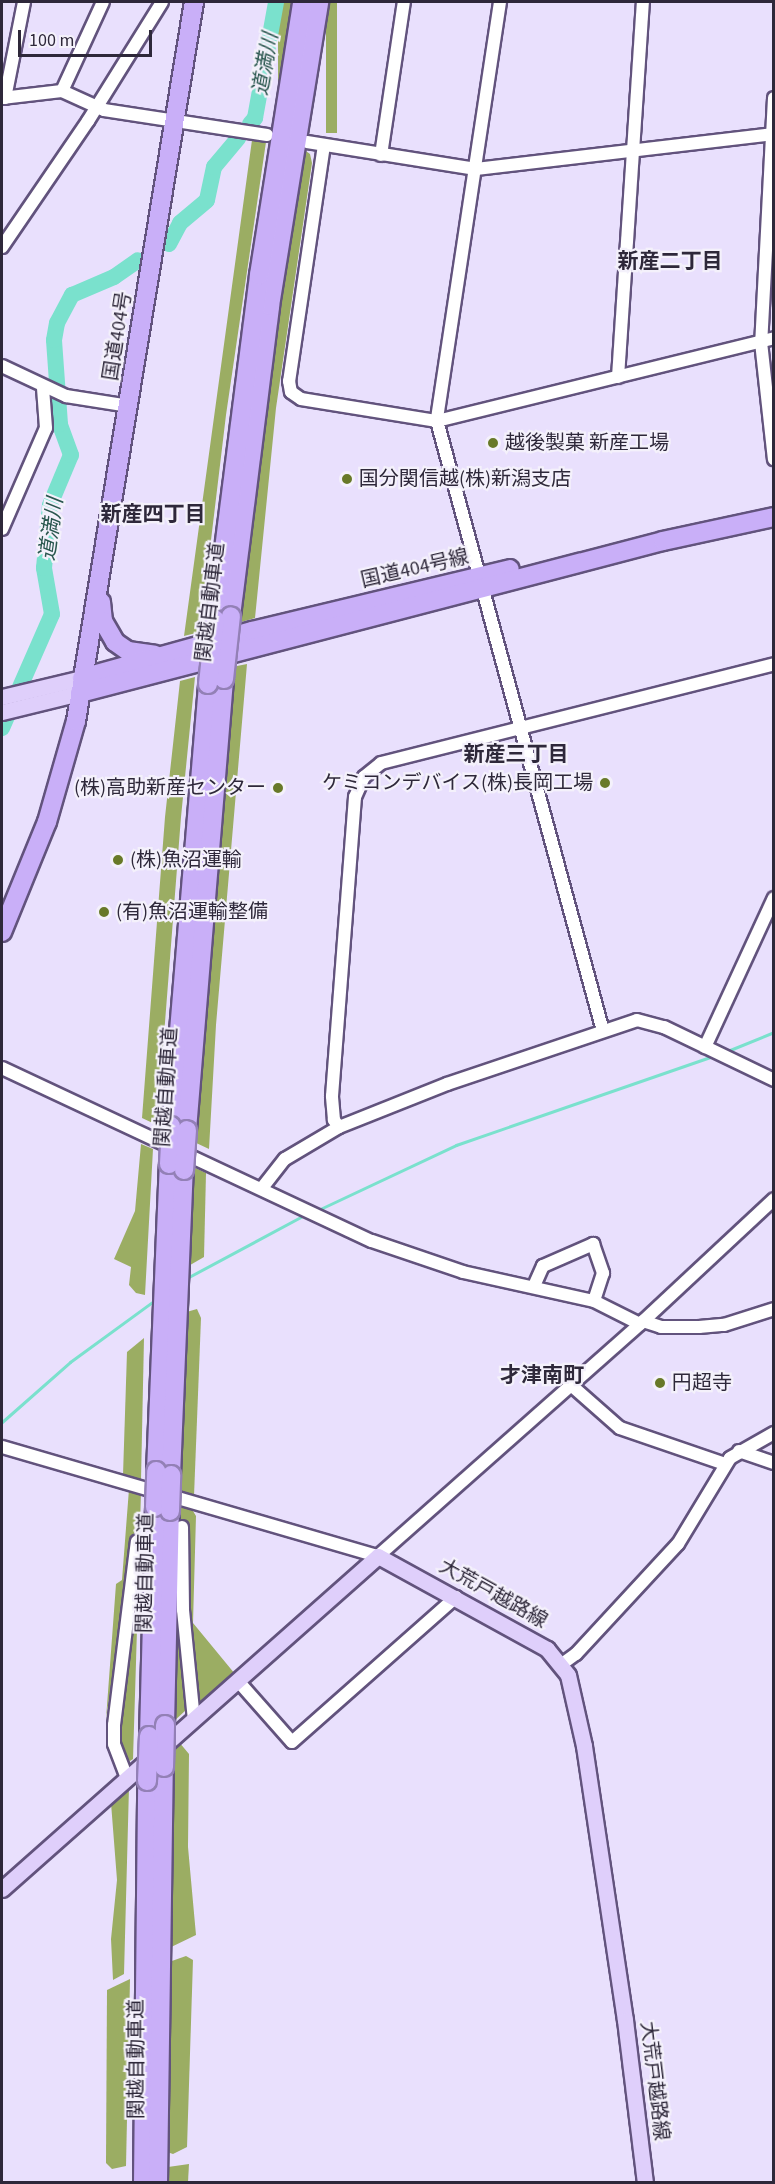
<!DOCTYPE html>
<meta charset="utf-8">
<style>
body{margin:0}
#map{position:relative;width:775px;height:2184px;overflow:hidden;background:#e9e0fd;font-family:"Source Sans 3","Noto Sans JP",sans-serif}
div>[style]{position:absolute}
.forest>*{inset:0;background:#9bad63;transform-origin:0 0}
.stream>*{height:3px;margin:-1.5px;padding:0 1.5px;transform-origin:1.5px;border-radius:1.5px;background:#7ae1cd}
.river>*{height:16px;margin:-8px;padding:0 8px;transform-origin:8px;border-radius:8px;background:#7ae1cd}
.roads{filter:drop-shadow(2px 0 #62537d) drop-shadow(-2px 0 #62537d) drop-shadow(0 2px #62537d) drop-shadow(0 -2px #62537d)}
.minor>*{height:12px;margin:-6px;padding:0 6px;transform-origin:6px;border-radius:6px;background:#fff}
.major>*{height:15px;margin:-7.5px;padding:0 7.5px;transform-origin:7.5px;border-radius:7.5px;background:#dfcffb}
.highway>*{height:18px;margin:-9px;padding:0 9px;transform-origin:9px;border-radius:9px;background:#c9aff8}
.bridges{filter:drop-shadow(2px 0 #9380b6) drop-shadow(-2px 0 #9380b6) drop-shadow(0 2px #9380b6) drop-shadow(0 -2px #9380b6)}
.highway-bridge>*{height:18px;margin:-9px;padding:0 9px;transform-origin:9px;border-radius:9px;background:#c9aff8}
.dots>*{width:16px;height:16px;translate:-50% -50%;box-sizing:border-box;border:3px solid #f4f1fb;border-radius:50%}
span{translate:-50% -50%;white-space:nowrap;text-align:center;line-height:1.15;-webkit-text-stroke:4.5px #f4f1fb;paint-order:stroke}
.street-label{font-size:20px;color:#2e283a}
.poi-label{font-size:20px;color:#2e283a}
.left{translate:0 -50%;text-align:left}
.right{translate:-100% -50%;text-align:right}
.water-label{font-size:21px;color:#2a574f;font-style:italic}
.neighbourhood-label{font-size:21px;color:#2e283a;font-weight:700}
.frame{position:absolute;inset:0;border:3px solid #2e283a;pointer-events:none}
.scale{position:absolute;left:18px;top:30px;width:134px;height:27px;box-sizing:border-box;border:3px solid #2e283a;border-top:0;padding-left:8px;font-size:18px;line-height:21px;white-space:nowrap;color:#2e283a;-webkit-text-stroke:4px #f4f1fb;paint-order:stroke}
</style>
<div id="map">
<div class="forest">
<i style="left:278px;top:2px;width:13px;height:125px"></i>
<i style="left:326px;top:2px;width:11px;height:131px"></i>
<i style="clip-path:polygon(252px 140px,266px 142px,226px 415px,200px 632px,184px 636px)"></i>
<i style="clip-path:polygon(303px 149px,310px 154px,312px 163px,276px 408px,255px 618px,238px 623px,264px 408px)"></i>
<i style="clip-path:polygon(247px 664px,216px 1025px,209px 1149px,192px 1141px,232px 667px)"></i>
<i style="clip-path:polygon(195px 677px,181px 817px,157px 1125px,142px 1118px,165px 817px,180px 681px)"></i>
<i style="clip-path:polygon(141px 1144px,153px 1149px,145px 1295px,136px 1293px,129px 1285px,131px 1267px,114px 1259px,135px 1211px)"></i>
<i style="clip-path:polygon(191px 1166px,206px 1173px,204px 1257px,185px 1268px)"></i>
<i style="clip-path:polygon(197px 1309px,201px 1318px,194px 1496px,181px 1493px,183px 1313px)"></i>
<i style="clip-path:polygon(144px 1338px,141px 1480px,123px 1475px,127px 1352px)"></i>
<i style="clip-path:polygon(129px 1489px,141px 1492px,140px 1526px,134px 1533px,106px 1719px,116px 1584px,122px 1580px)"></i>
<i style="clip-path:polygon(179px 1503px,190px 1506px,196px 1516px,193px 1623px,235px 1674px,200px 1705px,196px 1699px,177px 1527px)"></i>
<i style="clip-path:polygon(139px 1565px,133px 1759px,130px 1761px,121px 1755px,118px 1722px)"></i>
<i style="clip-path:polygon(174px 1565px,187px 1709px,171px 1724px)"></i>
<i style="clip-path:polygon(179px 1742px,189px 1754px,188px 1847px,196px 1935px,165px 1950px,169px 1750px)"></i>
<i style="clip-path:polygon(129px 1787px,124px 1974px,113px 1980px,111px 1939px,117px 1880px,111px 1803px)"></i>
<i style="clip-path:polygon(186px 1956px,193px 1960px,187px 2147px,173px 2154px,167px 2152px,169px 1962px)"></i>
<i style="clip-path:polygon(130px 1979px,126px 2166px,112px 2169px,106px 2163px,107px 1990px)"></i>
<i style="clip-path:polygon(189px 2164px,188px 2182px,168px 2182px,168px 2167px)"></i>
</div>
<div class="stream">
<i style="left:725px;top:1052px;width:53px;rotate:-22.2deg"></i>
<i style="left:318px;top:1210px;width:153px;rotate:-25.2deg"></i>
<i style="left:456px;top:1145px;width:272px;rotate:-19.1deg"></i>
<i style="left:185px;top:1279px;width:137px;rotate:-28.2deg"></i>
<i style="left:2px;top:1422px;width:91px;rotate:-41.4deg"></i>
<i style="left:70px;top:1362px;width:105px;rotate:-36.1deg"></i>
</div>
<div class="river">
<i style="left:250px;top:124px;width:8px;rotate:-50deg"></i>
<i style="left:255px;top:118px;width:118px;rotate:-79.7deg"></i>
<i style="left:169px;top:244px;width:24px;rotate:-62deg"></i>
<i style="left:180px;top:223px;width:35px;rotate:-40deg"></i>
<i style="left:207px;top:200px;width:34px;rotate:-78deg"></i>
<i style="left:214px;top:167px;width:38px;rotate:-50deg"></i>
<i style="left:2px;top:728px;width:124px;rotate:-66.3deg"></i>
<i style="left:52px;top:614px;width:47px;rotate:-99.9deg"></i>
<i style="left:44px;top:568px;width:63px;rotate:-84.6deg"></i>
<i style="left:50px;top:505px;width:54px;rotate:-67.2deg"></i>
<i style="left:71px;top:455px;width:33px;rotate:-110deg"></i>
<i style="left:60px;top:424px;width:84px;rotate:-94.1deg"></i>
<i style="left:54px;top:340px;width:17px;rotate:-80deg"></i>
<i style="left:57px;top:323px;width:32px;rotate:-62deg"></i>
<i style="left:72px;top:295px;width:46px;rotate:-23.2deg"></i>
<i style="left:114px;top:277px;width:29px;rotate:-35deg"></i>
</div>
<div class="roads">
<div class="minor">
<i style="left:500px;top:2px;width:424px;rotate:98.6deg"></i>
<i style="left:437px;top:421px;width:632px;rotate:74.78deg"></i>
<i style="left:62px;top:91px;width:98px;rotate:-65.3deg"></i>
<i style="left:2px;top:98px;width:60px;rotate:-6.7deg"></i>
<i style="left:62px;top:91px;width:46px;rotate:24.3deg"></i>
<i style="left:104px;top:110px;width:165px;rotate:8.7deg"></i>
<i style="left:5px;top:98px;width:98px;rotate:-78.8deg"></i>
<i style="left:774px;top:98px;width:244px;rotate:93deg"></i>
<i style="left:761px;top:342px;width:118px;rotate:83.7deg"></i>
<i style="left:307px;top:142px;width:171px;rotate:9.1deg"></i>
<i style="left:476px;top:169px;width:300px;rotate:-6.7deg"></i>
<i style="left:324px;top:145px;width:239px;rotate:98.4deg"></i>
<i style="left:289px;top:381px;width:11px;rotate:80deg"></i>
<i style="left:291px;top:392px;width:12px;rotate:35deg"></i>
<i style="left:301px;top:399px;width:138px;rotate:9.2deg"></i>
<i style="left:437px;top:421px;width:347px;rotate:-13.8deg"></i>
<i style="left:381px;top:155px;width:155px;rotate:-81.5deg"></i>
<i style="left:2px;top:247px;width:153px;rotate:-55.7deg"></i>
<i style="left:88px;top:121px;width:140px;rotate:-58.1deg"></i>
<i style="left:2px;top:366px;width:71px;rotate:25.1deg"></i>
<i style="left:66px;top:396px;width:64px;rotate:9deg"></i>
<i style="left:618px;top:377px;width:376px;rotate:-86.2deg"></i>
<i style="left:2px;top:529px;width:110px;rotate:-66.5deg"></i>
<i style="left:46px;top:428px;width:40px;rotate:-94.3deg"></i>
<i style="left:705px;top:1047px;width:164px;rotate:-65.2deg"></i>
<i style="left:2px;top:1068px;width:408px;rotate:25.1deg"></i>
<i style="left:372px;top:1241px;width:96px;rotate:18.8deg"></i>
<i style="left:463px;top:1272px;width:134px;rotate:12.5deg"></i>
<i style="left:594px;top:1301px;width:51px;rotate:26.6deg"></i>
<i style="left:339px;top:1127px;width:9px;rotate:-126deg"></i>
<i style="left:334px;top:1120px;width:24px;rotate:-95deg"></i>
<i style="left:332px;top:1096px;width:300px;rotate:-85.6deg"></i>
<i style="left:355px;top:797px;width:22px;rotate:-66deg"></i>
<i style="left:364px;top:777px;width:22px;rotate:-39deg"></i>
<i style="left:381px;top:763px;width:405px;rotate:-14.1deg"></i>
<i style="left:262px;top:1188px;width:37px;rotate:-52deg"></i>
<i style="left:285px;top:1159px;width:63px;rotate:-30.7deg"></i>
<i style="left:339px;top:1127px;width:116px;rotate:-21.7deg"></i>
<i style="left:447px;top:1084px;width:200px;rotate:-18.6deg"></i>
<i style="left:637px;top:1020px;width:28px;rotate:15deg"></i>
<i style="left:664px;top:1027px;width:122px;rotate:25.7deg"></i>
<i style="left:534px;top:1286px;width:22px;rotate:-66deg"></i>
<i style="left:543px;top:1266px;width:55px;rotate:-23.7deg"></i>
<i style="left:593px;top:1244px;width:31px;rotate:71deg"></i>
<i style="left:603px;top:1273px;width:29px;rotate:108deg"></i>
<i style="left:643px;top:1321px;width:19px;rotate:18deg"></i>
<i style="left:661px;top:1327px;width:38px"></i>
<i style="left:699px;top:1327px;width:25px;rotate:-5deg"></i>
<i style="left:724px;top:1325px;width:52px;rotate:-17.7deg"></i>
<i style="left:571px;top:1385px;width:65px;rotate:41.3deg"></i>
<i style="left:620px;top:1428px;width:111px;rotate:18.9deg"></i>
<i style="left:2px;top:1447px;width:391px;rotate:16.2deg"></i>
<i style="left:378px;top:1556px;width:350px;rotate:-41.5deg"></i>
<i style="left:640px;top:1324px;width:183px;rotate:-43deg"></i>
<i style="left:739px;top:1451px;width:37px;rotate:19deg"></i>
<i style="left:182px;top:1527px;width:83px;rotate:89.3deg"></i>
<i style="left:183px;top:1610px;width:111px;rotate:84.3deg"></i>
<i style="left:562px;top:1664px;width:17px;rotate:-36deg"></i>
<i style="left:576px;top:1654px;width:150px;rotate:-47.2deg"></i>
<i style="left:678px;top:1544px;width:100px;rotate:-58.8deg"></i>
<i style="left:730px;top:1458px;width:51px;rotate:-29.6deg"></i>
<i style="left:238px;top:1681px;width:81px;rotate:48.5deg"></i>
<i style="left:292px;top:1742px;width:219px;rotate:-41.5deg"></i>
<i style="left:127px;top:1778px;width:36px;rotate:-111deg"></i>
<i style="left:114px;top:1744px;width:19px;rotate:-90deg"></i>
<i style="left:114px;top:1725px;width:185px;rotate:-82.9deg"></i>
</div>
<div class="major">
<i style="left:2px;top:697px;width:82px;rotate:-13.4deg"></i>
<i style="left:2px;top:712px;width:80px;rotate:-13.7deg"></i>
<i style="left:2px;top:1889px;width:502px;rotate:-41.53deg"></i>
<i style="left:378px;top:1556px;width:193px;rotate:28.8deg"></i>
<i style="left:547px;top:1649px;width:33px;rotate:51deg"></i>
<i style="left:568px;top:1675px;width:73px;rotate:77.3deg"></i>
<i style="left:584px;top:1746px;width:277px;rotate:81.5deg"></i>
<i style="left:625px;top:2020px;width:163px;rotate:83deg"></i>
</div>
<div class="highway">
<i style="left:101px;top:602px;width:19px;rotate:84deg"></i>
<i style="left:103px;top:621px;width:24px;rotate:60deg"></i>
<i style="left:115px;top:642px;width:16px;rotate:35deg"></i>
<i style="left:128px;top:651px;width:27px;rotate:8deg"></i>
<i style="left:231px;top:616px;width:312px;rotate:-82.8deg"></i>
<i style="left:270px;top:306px;width:308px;rotate:-80.8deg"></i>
<i style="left:215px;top:619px;width:347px;rotate:-82.7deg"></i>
<i style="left:259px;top:275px;width:276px;rotate:-81deg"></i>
<i style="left:82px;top:678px;width:176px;rotate:-15.5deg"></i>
<i style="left:252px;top:631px;width:265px;rotate:-13.5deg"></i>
<i style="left:80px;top:693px;width:602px;rotate:-14.61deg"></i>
<i style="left:663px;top:541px;width:114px;rotate:-12.2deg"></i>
<i style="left:2px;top:932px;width:119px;rotate:-67.8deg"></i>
<i style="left:47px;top:822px;width:105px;rotate:-74deg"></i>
<i style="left:76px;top:721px;width:729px;rotate:-80.68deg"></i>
<i style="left:171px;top:1126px;width:444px;rotate:-85.2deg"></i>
<i style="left:187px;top:1130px;width:453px;rotate:-85.3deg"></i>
<i style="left:156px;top:1471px;width:307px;rotate:-87.6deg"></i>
<i style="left:171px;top:1475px;width:305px;rotate:-87.6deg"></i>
<i style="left:165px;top:1725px;width:214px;rotate:-88.7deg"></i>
<i style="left:149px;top:1736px;width:229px;rotate:-88.5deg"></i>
<i style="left:143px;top:2182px;width:401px;rotate:-89.4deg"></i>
<i style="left:158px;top:2182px;width:415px;rotate:-89.2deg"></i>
</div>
</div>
<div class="bridges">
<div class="highway-bridge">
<i style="left:224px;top:679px;width:63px;rotate:-83.7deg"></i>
<i style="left:208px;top:684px;width:65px;rotate:-83.9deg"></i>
<i style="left:169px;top:1164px;width:38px;rotate:-87deg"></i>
<i style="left:184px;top:1170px;width:40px;rotate:-85.7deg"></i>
<i style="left:155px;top:1507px;width:36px;rotate:-88deg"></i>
<i style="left:170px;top:1511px;width:36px;rotate:-88deg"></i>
<i style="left:164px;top:1767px;width:42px;rotate:-88.6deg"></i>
<i style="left:147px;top:1781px;width:45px;rotate:-87.5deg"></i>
</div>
</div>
<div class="dots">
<i style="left:493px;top:443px;background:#687928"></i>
<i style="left:347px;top:479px;background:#687928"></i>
<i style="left:605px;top:783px;background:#687928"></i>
<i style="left:278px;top:788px;background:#687928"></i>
<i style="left:118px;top:860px;background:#687928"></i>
<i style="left:104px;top:912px;background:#687928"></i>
<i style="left:660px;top:1383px;background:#687928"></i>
</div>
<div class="street-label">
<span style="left:118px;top:336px;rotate:-81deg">国道404号</span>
<span style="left:415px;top:569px;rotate:-13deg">国道404号線</span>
<span style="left:211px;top:602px;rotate:-83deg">関越自動車道</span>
<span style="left:167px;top:1087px;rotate:-86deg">関越自動車道</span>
<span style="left:146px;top:1573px;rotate:-89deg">関越自動車道</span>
<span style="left:493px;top:1594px;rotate:29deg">大荒戸越路線</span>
<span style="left:137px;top:2059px;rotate:-90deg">関越自動車道</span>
<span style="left:654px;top:2081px;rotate:83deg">大荒戸越路線</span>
</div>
<div class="poi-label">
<span class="left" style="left:505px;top:443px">越後製菓 新産工場</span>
<span class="left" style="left:359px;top:479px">国分関信越(株)新潟支店</span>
<span class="right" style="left:593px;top:783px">ケミコンデバイス(株)長岡工場</span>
<span class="right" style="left:266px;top:788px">(株)高助新産センター</span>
<span class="left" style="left:130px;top:860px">(株)魚沼運輸</span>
<span class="left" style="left:116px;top:912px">(有)魚沼運輸整備</span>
<span class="left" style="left:672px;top:1383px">円超寺</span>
</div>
<div class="water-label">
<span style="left:265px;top:64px;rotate:-80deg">道満川</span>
<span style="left:51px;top:529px;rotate:-82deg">道満川</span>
</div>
<div class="neighbourhood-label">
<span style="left:670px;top:261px">新産二丁目</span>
<span style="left:153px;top:514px">新産四丁目</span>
<span style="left:516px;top:754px">新産三丁目</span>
<span style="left:542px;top:1375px">才津南町</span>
</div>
<div class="frame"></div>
<div class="scale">100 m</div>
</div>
